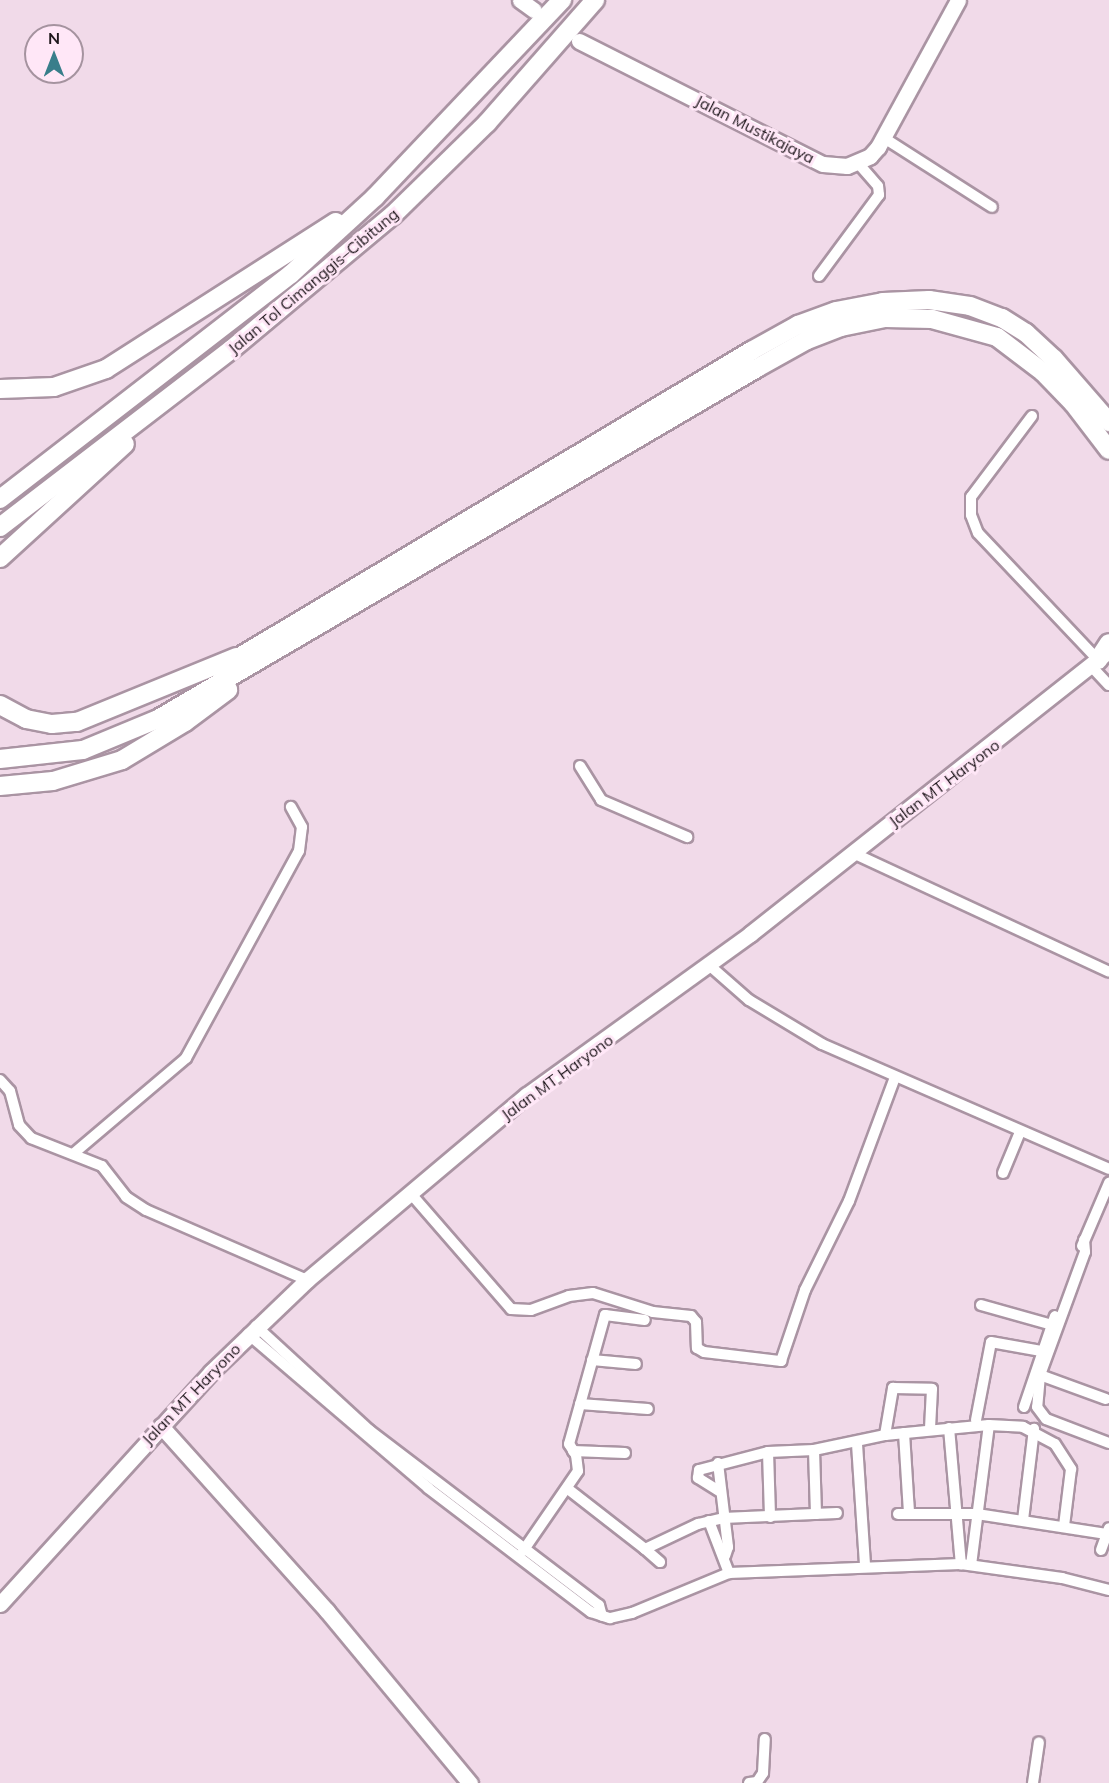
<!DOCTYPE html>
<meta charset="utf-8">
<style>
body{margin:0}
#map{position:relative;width:1109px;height:1783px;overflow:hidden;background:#f1dae9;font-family:Mulish,sans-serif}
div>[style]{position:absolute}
.roads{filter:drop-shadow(2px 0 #aa94a3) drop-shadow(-2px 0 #aa94a3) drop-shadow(0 2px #aa94a3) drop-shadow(0 -2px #aa94a3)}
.street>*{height:10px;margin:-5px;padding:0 5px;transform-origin:5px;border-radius:5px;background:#fff}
.secondary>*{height:15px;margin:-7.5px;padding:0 7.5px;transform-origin:7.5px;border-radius:7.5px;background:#fff}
.highway>*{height:18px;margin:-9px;padding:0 9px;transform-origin:9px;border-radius:9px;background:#fff}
span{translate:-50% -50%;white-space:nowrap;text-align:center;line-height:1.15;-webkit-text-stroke:6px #ffe7f7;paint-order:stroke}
.street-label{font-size:16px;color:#1e161b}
.north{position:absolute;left:24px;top:24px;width:60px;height:60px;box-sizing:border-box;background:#ffe7f7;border:2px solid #a5939f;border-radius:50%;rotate:0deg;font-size:16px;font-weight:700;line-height:24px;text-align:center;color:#1e161b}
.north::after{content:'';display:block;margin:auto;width:21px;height:27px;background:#397e8b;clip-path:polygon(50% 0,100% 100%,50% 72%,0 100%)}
</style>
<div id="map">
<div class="roads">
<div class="street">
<i style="left:884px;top:138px;width:128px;rotate:32.6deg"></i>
<i style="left:819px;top:276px;width:101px;rotate:-53.5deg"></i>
<i style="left:879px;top:195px;width:9px;rotate:-96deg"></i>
<i style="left:878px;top:186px;width:32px;rotate:-131deg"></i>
<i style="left:1032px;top:416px;width:101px;rotate:127deg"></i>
<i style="left:971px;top:497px;width:18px;rotate:90deg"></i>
<i style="left:971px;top:515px;width:19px;rotate:69deg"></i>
<i style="left:978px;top:533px;width:175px;rotate:46.6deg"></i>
<i style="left:1091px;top:666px;width:26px;rotate:47deg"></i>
<i style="left:580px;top:766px;width:40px;rotate:58deg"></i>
<i style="left:601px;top:800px;width:94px;rotate:23.3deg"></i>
<i style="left:853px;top:853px;width:282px;rotate:24.9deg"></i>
<i style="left:709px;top:965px;width:53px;rotate:41.2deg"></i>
<i style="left:749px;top:1000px;width:85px;rotate:31.1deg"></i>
<i style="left:822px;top:1044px;width:313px;rotate:23.5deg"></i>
<i style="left:0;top:1080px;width:15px;rotate:48deg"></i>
<i style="left:10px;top:1091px;width:35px;rotate:75deg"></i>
<i style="left:19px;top:1125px;width:18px;rotate:47deg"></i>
<i style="left:31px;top:1138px;width:76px;rotate:21.5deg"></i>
<i style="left:102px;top:1166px;width:39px;rotate:52deg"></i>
<i style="left:126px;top:1197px;width:24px;rotate:33deg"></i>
<i style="left:146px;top:1210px;width:176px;rotate:23.5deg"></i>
<i style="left:73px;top:1154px;width:148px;rotate:-40.3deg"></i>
<i style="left:186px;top:1058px;width:236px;rotate:-61.4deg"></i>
<i style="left:299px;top:851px;width:24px;rotate:-83deg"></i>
<i style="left:302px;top:827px;width:23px;rotate:-119deg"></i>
<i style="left:1003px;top:1173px;width:44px;rotate:-67.5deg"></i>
<i style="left:412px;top:1195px;width:151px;rotate:49deg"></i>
<i style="left:511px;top:1309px;width:20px;rotate:3deg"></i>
<i style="left:531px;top:1310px;width:40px;rotate:-20.2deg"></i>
<i style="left:569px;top:1296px;width:24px;rotate:-7deg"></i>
<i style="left:593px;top:1293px;width:63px;rotate:17.6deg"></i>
<i style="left:653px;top:1312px;width:38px;rotate:6deg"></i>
<i style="left:691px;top:1316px;width:8px;rotate:50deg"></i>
<i style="left:696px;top:1322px;width:26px;rotate:88deg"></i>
<i style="left:697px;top:1348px;width:8px;rotate:30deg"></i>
<i style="left:704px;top:1352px;width:78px;rotate:6.7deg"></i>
<i style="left:781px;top:1361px;width:75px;rotate:-71.3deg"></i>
<i style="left:805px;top:1290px;width:99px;rotate:-63.7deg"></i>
<i style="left:849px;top:1201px;width:132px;rotate:-69.6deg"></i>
<i style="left:1084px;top:1240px;width:12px;rotate:85deg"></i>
<i style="left:1085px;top:1252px;width:131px;rotate:110.1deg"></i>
<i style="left:1040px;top:1375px;width:32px;rotate:95deg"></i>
<i style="left:1037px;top:1407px;width:15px;rotate:53deg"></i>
<i style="left:1046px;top:1419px;width:67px;rotate:20.9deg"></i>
<i style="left:1082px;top:1246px;width:69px;rotate:-66.8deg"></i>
<i style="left:981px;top:1305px;width:74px;rotate:15.7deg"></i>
<i style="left:256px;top:1326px;width:154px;rotate:42.6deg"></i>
<i style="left:369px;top:1430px;width:289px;rotate:37.3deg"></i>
<i style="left:599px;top:1605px;width:11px;rotate:75deg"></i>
<i style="left:248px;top:1334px;width:237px;rotate:40.5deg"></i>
<i style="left:428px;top:1488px;width:205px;rotate:37.3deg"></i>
<i style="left:591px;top:1612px;width:20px;rotate:18deg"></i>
<i style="left:610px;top:1618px;width:23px;rotate:-13deg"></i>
<i style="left:632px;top:1613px;width:105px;rotate:-22.4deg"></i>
<i style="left:729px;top:1573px;width:232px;rotate:-2.2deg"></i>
<i style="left:961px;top:1564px;width:102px;rotate:7.9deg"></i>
<i style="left:1062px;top:1578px;width:49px;rotate:14.3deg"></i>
<i style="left:592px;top:1360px;width:44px;rotate:5.2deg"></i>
<i style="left:1040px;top:1375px;width:70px;rotate:20deg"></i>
<i style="left:580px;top:1404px;width:68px;rotate:4.2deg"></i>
<i style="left:1024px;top:1407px;width:96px;rotate:-71.2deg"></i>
<i style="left:976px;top:1420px;width:79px;rotate:-79.1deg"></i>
<i style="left:991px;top:1342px;width:51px;rotate:10.2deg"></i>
<i style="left:949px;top:1428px;width:137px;rotate:85deg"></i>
<i style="left:904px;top:1433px;width:79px;rotate:86.4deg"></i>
<i style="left:885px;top:1435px;width:48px;rotate:-80.3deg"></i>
<i style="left:893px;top:1388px;width:39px;rotate:1deg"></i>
<i style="left:932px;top:1389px;width:40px;rotate:92.9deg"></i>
<i style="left:857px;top:1444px;width:121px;rotate:86.2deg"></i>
<i style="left:814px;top:1450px;width:64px;rotate:88.2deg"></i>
<i style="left:573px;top:1451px;width:52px;rotate:2.2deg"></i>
<i style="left:768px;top:1452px;width:65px;rotate:88.2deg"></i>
<i style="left:718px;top:1463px;width:85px;rotate:83.2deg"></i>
<i style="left:728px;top:1547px;width:9px;rotate:108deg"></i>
<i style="left:568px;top:1489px;width:98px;rotate:37.9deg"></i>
<i style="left:645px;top:1549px;width:59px;rotate:-25.3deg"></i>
<i style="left:698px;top:1524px;width:26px;rotate:-13deg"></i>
<i style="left:723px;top:1518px;width:114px;rotate:-2.5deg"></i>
<i style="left:719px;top:1491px;width:25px;rotate:-148deg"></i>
<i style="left:698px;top:1478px;width:8px;rotate:-83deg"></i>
<i style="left:699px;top:1470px;width:71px;rotate:-14.6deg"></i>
<i style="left:768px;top:1452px;width:46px;rotate:-2.5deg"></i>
<i style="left:814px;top:1450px;width:73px;rotate:-11.9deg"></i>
<i style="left:885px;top:1435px;width:104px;rotate:-5.5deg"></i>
<i style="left:989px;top:1425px;width:34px;rotate:3deg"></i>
<i style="left:1023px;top:1427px;width:36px;rotate:28deg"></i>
<i style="left:1055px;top:1444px;width:30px;rotate:57deg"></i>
<i style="left:1071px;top:1469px;width:57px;rotate:97deg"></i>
<i style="left:898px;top:1514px;width:79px"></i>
<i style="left:977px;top:1514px;width:131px;rotate:8.8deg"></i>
<i style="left:1023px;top:1520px;width:92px;rotate:-83.1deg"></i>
<i style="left:709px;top:1521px;width:56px;rotate:69deg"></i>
<i style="left:645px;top:1549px;width:20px;rotate:41deg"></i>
<i style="left:1101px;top:1550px;width:23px;rotate:-70deg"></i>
<i style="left:523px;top:1551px;width:97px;rotate:-55.5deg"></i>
<i style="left:578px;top:1471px;width:16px;rotate:-97deg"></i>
<i style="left:576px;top:1455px;width:13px;rotate:-122deg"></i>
<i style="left:569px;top:1444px;width:134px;rotate:-74.4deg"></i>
<i style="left:605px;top:1315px;width:40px;rotate:7.1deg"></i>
<i style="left:971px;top:1565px;width:141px;rotate:-82.7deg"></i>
<i style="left:749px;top:1783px;width:8px;rotate:-7deg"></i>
<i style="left:757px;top:1782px;width:11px;rotate:-56deg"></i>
<i style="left:763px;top:1773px;width:34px;rotate:-87deg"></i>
<i style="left:1033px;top:1783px;width:41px;rotate:-81.7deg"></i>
</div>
<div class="secondary">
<i style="left:520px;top:0;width:17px;rotate:36deg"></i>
<i style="left:579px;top:41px;width:273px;rotate:26.8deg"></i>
<i style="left:823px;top:164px;width:24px;rotate:5deg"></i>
<i style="left:847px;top:166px;width:25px;rotate:-23deg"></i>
<i style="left:870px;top:156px;width:12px;rotate:-48deg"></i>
<i style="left:878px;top:147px;width:167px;rotate:-61.4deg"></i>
<i style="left:161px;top:1426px;width:249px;rotate:48.1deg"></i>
<i style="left:327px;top:1611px;width:224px;rotate:50.3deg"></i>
<i style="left:0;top:1604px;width:314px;rotate:-47.7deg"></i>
<i style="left:211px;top:1372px;width:133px;rotate:-43.8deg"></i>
<i style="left:307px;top:1280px;width:287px;rotate:-40.1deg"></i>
<i style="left:527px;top:1095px;width:275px;rotate:-35.8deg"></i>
<i style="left:750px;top:934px;width:455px;rotate:-38.3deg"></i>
</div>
<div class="highway">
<i style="left:0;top:389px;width:54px;rotate:-2.1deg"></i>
<i style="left:54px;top:387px;width:55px;rotate:-19.1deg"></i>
<i style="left:106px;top:369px;width:273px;rotate:-32.6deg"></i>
<i style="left:0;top:499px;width:368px;rotate:-37.7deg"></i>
<i style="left:291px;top:274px;width:114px;rotate:-42.5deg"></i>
<i style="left:375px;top:197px;width:272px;rotate:-46.5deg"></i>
<i style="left:0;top:527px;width:292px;rotate:-37.5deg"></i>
<i style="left:232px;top:349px;width:209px;rotate:-39.8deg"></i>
<i style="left:393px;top:215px;width:132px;rotate:-44.4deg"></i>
<i style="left:487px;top:123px;width:164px;rotate:-48.7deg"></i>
<i style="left:0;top:558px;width:169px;rotate:-42.4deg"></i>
<i style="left:1098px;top:660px;width:20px;rotate:-57deg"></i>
<i style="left:226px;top:665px;width:612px;rotate:-30.88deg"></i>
<i style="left:751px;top:351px;width:54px;rotate:-29deg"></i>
<i style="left:798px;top:325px;width:40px;rotate:-20.2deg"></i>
<i style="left:836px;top:311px;width:48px;rotate:-10.8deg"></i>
<i style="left:883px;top:302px;width:46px;rotate:-2.5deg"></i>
<i style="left:929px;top:300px;width:41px;rotate:8.3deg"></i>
<i style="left:970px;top:306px;width:34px;rotate:21deg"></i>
<i style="left:1002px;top:318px;width:28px;rotate:32deg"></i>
<i style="left:1026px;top:333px;width:38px;rotate:43deg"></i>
<i style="left:1054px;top:359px;width:84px;rotate:48.9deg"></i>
<i style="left:0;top:705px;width:30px;rotate:28deg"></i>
<i style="left:26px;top:719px;width:26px;rotate:11deg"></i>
<i style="left:52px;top:724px;width:25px;rotate:-5deg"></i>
<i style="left:77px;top:722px;width:172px;rotate:-22.2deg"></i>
<i style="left:0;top:759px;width:83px;rotate:-6.2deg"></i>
<i style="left:83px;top:750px;width:81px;rotate:-22.5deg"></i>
<i style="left:158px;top:719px;width:694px;rotate:-30.37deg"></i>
<i style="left:757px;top:368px;width:57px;rotate:-29.2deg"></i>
<i style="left:807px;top:340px;width:36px;rotate:-21deg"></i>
<i style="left:841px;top:327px;width:45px;rotate:-11.6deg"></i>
<i style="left:885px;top:318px;width:47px;rotate:1.2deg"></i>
<i style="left:932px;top:319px;width:67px;rotate:15.5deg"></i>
<i style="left:997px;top:337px;width:58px;rotate:37.3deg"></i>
<i style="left:1043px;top:372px;width:43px;rotate:45.9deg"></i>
<i style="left:1073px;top:403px;width:59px;rotate:52.5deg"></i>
<i style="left:0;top:786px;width:53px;rotate:-5.4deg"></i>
<i style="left:53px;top:781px;width:72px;rotate:-16.9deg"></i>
<i style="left:122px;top:760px;width:74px;rotate:-31.1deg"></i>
<i style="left:185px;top:722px;width:54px;rotate:-36.7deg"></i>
</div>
</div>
<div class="street-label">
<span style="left:755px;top:129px;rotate:27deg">Jalan Mustikajaya</span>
<span style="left:313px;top:281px;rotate:-40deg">Jalan Tol Cimanggis–Cibitung</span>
<span style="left:944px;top:783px;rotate:-37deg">Jalan MT Haryono</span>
<span style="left:557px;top:1077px;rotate:-36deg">Jalan MT Haryono</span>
<span style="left:191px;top:1394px;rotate:-46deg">Jalan MT Haryono</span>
</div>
<div class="north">N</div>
</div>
